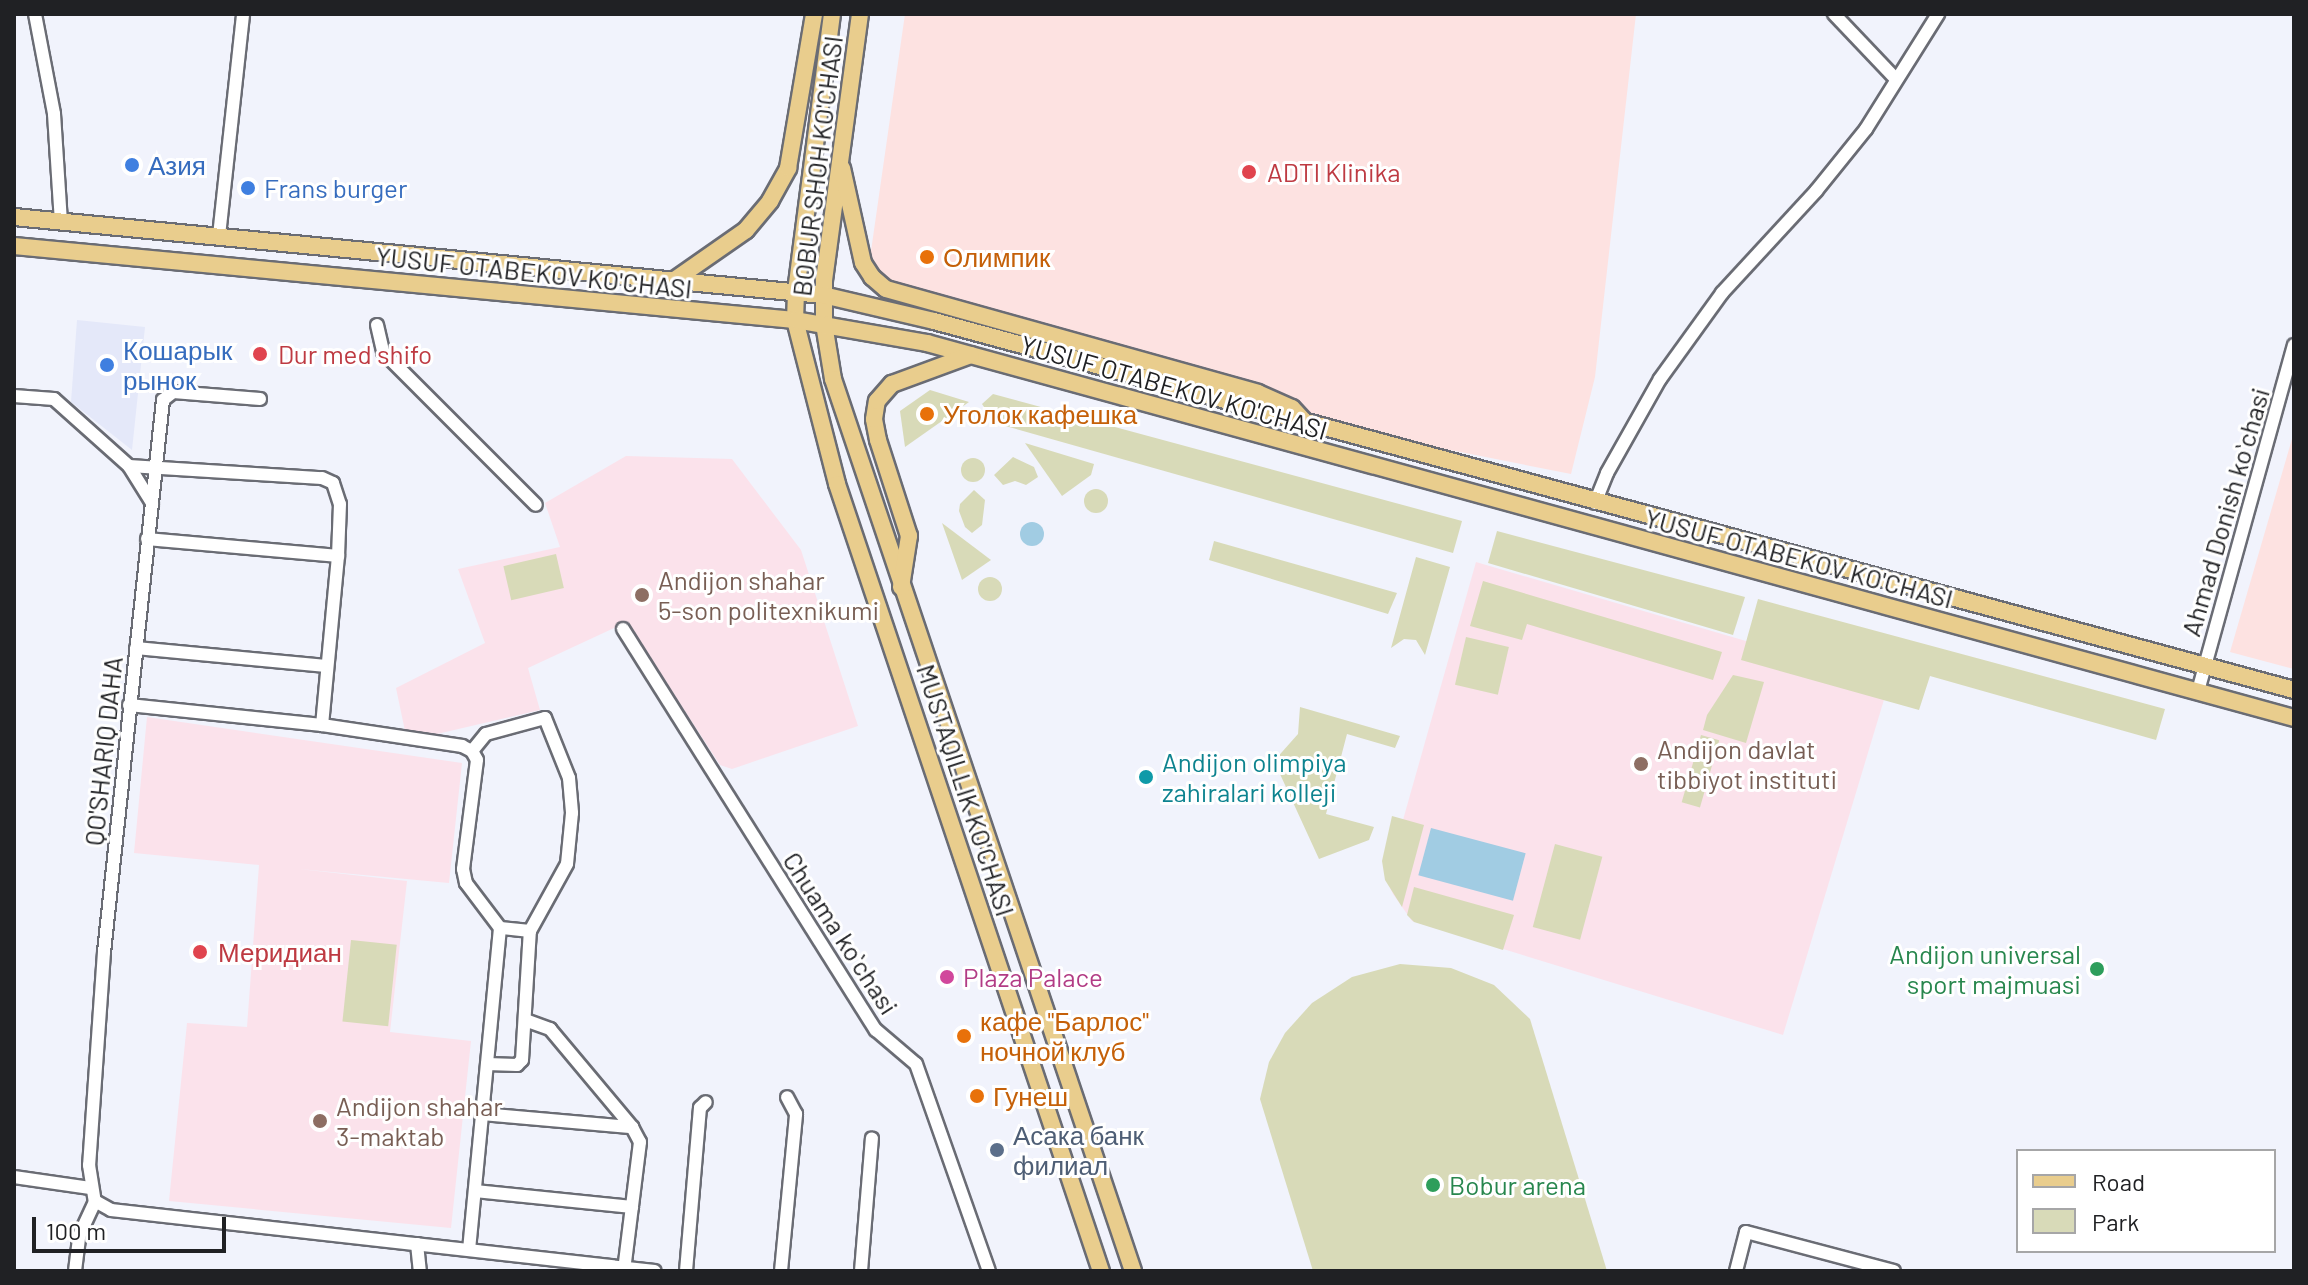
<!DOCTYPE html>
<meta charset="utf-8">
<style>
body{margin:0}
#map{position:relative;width:2308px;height:1285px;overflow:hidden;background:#f1f3fc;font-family:Barlow,sans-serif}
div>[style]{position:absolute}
.built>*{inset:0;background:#e4e8f9}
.education>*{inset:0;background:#fbe2eb}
.medical>*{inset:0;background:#fde2e1}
.green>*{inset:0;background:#d8dab8;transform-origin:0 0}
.round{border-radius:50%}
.water>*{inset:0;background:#a1cce3;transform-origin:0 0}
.roads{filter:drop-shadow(2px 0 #6a6c74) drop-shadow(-2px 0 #6a6c74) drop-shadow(0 2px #6a6c74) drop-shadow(0 -2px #6a6c74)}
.minor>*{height:12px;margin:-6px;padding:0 6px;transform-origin:6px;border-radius:6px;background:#fff}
.major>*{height:16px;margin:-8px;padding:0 8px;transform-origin:8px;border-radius:8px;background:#e9cd8d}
.dots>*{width:22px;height:22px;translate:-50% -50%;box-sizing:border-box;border:4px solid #fff;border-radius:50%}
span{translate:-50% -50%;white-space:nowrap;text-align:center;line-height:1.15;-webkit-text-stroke:6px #fff;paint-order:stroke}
.shop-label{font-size:26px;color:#366cbe}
.left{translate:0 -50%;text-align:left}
.street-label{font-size:26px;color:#202124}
.health-label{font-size:26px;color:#be3a42}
.food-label{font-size:26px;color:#c56008}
.education-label{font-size:26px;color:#785e54}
.culture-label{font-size:26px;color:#0d838f}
.leisure-label{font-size:26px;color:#27864d}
.right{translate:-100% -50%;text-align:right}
.hotel-label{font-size:26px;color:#b23c85}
.service-label{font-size:26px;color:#4e5e75}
.frame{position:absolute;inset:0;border:16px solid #202124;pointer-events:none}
.legend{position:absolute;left:2016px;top:1149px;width:260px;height:104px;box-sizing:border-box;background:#fff;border:2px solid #a6a6a7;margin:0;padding:10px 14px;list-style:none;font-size:24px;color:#202124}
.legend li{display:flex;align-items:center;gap:16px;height:40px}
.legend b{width:40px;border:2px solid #a6a6a7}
.scale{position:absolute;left:32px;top:1217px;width:194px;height:36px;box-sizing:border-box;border:4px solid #202124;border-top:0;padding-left:10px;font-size:24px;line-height:28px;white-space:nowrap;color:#202124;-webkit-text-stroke:6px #fff;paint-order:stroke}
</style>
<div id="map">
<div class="built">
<i style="clip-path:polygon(77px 320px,145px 327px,132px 450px,71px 402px)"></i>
</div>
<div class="education">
<i style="clip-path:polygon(626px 456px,732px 459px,801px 550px,858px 726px,732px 769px,720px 765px,627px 622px,528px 668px,540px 710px,424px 737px,405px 731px,396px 688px,485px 643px,458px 569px,560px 547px,545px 503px)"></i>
<i style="clip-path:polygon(1476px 562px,1889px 683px,1783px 1035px,1412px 921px,1393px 894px,1386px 880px)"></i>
<i style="clip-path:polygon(147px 717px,462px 763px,449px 883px,299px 869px,407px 881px,390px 1032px,471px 1041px,451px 1228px,169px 1201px,187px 1023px,247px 1027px,259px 865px,134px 853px)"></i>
</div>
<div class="medical">
<i style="clip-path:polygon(905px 14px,1636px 14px,1595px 377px,1571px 474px,1395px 439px,1232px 391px,1028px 338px,900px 292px,869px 265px)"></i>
<i style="clip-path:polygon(2294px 432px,2294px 669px,2230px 652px)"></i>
</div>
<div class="green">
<i style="clip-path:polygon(930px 390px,969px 402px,905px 447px,900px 411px)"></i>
<i style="clip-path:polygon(993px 394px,1462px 521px,1453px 553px,995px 423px,982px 404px)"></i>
<i style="clip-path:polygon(1025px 443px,1094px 464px,1091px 475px,1062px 496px)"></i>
<i style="clip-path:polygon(1013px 457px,1034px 467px,1038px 477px,1026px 485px,1015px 481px,1003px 485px,994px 475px)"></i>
<i class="round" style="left:961px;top:458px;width:24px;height:24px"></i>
<i class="round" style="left:1084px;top:489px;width:24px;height:24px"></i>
<i style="clip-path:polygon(974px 490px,985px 500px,982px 525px,972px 533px,965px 527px,959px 511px,960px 504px)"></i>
<i style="clip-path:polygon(942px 523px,991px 560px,962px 580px)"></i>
<i style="clip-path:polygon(1497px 531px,1745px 597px,1733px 635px,1488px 563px)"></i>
<i style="clip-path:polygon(1214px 541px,1397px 593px,1388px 614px,1209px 560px)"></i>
<i style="left:556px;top:554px;width:35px;height:54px;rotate:77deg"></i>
<i style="clip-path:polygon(1416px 557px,1450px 567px,1425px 655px,1416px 640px,1404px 639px,1391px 648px)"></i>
<i class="round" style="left:978px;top:577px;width:24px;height:24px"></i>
<i style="clip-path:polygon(1483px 581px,1722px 652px,1713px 680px,1527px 624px,1522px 640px,1470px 626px)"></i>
<i style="clip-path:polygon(1758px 599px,2165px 709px,2156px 740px,1930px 676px,1919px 710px,1741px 660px)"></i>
<i style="left:1466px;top:637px;width:44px;height:49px;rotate:13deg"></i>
<i style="clip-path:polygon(1733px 675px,1764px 682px,1746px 743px,1703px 730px,1707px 715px)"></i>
<i style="clip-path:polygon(1300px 707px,1400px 736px,1395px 748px,1347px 734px,1326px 814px,1374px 827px,1369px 840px,1319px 859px,1274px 761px,1298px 734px)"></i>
<i style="left:1701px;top:735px;width:19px;height:70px;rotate:16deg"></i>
<i style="clip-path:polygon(1392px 816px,1424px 825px,1402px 907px,1385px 880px,1382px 861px)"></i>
<i style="left:1555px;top:844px;width:49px;height:86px;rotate:15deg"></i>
<i style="clip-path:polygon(1414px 887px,1514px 915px,1503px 950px,1414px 922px,1407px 915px)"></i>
<i style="left:351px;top:940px;width:46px;height:82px;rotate:6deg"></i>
<i style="clip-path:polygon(1400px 964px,1451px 968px,1494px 985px,1530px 1019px,1607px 1271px,1313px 1271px,1260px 1099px,1269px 1062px,1285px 1033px,1312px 1003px,1352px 977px)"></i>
</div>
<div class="water">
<i class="round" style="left:1020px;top:522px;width:24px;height:24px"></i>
<i style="left:1431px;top:828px;width:98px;height:49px;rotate:15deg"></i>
</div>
<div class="roads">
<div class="minor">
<i style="left:35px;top:14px;width:102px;rotate:79.2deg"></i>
<i style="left:54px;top:114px;width:108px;rotate:86.3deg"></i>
<i style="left:1834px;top:14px;width:90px;rotate:46.4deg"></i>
<i style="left:219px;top:236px;width:223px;rotate:-83.8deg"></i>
<i style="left:377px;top:325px;width:28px;rotate:77deg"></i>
<i style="left:383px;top:352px;width:216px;rotate:45deg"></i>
<i style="left:14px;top:396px;width:40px;rotate:4.3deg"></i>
<i style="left:54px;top:399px;width:101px;rotate:41.8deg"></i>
<i style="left:129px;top:466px;width:44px;rotate:58.1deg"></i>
<i style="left:260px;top:399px;width:87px;rotate:-175.4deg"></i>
<i style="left:173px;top:392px;width:13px;rotate:141deg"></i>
<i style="left:163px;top:400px;width:555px;rotate:96.1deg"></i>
<i style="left:104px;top:952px;width:214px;rotate:94deg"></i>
<i style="left:89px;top:1165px;width:36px;rotate:81deg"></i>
<i style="left:95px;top:1201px;width:18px;rotate:29deg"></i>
<i style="left:111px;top:1210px;width:547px;rotate:6.4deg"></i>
<i style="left:129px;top:466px;width:193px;rotate:3.6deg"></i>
<i style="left:322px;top:478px;width:12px;rotate:24deg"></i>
<i style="left:333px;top:483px;width:22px;rotate:72deg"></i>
<i style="left:340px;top:504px;width:52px;rotate:92.2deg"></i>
<i style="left:338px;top:556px;width:170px;rotate:95.4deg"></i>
<i style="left:1595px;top:503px;width:32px;rotate:-68deg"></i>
<i style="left:1607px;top:473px;width:108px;rotate:-60.6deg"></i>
<i style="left:1660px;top:379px;width:106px;rotate:-54.2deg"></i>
<i style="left:1722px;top:293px;width:139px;rotate:-47.3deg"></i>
<i style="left:1816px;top:191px;width:80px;rotate:-51.1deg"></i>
<i style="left:1866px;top:129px;width:136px;rotate:-57.9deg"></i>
<i style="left:147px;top:539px;width:192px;rotate:5.1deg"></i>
<i style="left:623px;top:629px;width:474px;rotate:57.8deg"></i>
<i style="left:876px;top:1030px;width:52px;rotate:40.4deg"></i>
<i style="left:916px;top:1064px;width:219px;rotate:70.6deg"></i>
<i style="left:136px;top:648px;width:191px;rotate:5.4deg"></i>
<i style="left:2198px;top:691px;width:359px;rotate:-74.5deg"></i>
<i style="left:129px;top:705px;width:194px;rotate:5.9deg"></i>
<i style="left:322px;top:725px;width:142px;rotate:8.5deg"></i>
<i style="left:462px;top:746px;width:11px;rotate:27deg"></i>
<i style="left:472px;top:751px;width:10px;rotate:61deg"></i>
<i style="left:477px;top:760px;width:110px;rotate:97.3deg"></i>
<i style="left:463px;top:869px;width:14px;rotate:78deg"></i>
<i style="left:466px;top:883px;width:56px;rotate:52.9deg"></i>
<i style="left:500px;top:928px;width:323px;rotate:95.5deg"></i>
<i style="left:472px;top:751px;width:22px;rotate:-51deg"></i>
<i style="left:486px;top:734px;width:61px;rotate:-15.2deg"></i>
<i style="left:545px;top:718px;width:65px;rotate:68.2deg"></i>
<i style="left:569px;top:778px;width:35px;rotate:85deg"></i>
<i style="left:572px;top:813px;width:51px;rotate:95.6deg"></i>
<i style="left:567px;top:864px;width:77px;rotate:118.9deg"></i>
<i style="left:525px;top:1020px;width:27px;rotate:20deg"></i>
<i style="left:550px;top:1029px;width:128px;rotate:50.1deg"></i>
<i style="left:632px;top:1127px;width:17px;rotate:62deg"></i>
<i style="left:640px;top:1142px;width:130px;rotate:97.1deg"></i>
<i style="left:487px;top:1064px;width:30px;rotate:2deg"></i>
<i style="left:517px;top:1065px;width:7px;rotate:-45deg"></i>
<i style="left:522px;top:1060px;width:129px;rotate:-86.5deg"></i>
<i style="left:530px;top:931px;width:30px;rotate:-174deg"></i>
<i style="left:482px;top:1114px;width:151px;rotate:5deg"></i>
<i style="left:14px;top:1177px;width:77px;rotate:8.2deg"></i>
<i style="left:475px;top:1191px;width:158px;rotate:5.8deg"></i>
<i style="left:417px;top:1244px;width:27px;rotate:84deg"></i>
<i style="left:75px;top:1271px;width:35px;rotate:-83deg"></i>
<i style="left:79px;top:1236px;width:38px;rotate:-65deg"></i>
<i style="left:686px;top:1271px;width:164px;rotate:-85.1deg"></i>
<i style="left:700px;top:1108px;width:8px;rotate:-45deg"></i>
<i style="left:781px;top:1271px;width:158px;rotate:-84.5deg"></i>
<i style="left:796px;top:1114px;width:19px;rotate:-118deg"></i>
<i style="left:861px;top:1271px;width:133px;rotate:-85.3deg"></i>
<i style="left:1736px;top:1271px;width:40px;rotate:-75.6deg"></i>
<i style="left:1746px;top:1232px;width:153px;rotate:14.8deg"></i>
</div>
<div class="major">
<i style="left:832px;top:14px;width:280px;rotate:97.4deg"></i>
<i style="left:796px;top:292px;width:28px;rotate:92deg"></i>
<i style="left:795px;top:320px;width:169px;rotate:75.6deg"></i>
<i style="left:837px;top:484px;width:830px;rotate:71.46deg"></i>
<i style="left:860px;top:14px;width:268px;rotate:97.7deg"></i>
<i style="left:824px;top:280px;width:44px;rotate:90deg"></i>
<i style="left:824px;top:324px;width:56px;rotate:80.7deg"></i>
<i style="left:833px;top:379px;width:941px;rotate:71.41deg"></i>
<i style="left:842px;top:168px;width:97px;rotate:77.5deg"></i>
<i style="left:863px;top:263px;width:17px;rotate:57deg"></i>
<i style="left:872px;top:277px;width:18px;rotate:41deg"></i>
<i style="left:886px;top:289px;width:386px;rotate:15.6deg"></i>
<i style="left:1258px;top:393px;width:37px;rotate:24deg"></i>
<i style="left:1292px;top:408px;width:21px;rotate:47deg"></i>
<i style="left:14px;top:217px;width:813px;rotate:5.51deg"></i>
<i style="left:823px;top:295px;width:114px;rotate:13.2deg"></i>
<i style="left:934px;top:321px;width:1409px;rotate:15.18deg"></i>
<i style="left:14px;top:246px;width:784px;rotate:5.41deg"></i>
<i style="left:795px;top:320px;width:134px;rotate:9.9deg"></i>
<i style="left:927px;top:343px;width:1418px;rotate:15.34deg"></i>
<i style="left:673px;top:281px;width:89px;rotate:-34.9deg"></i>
<i style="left:746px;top:230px;width:38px;rotate:-50deg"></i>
<i style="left:770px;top:201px;width:38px;rotate:-61deg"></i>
<i style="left:788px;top:168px;width:156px;rotate:-80.4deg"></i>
<i style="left:901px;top:587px;width:52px;rotate:-81.1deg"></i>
<i style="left:909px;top:536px;width:101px;rotate:-107.9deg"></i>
<i style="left:878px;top:440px;width:21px;rotate:-101deg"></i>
<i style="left:874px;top:419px;width:18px;rotate:-81deg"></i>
<i style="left:877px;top:401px;width:23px;rotate:-49deg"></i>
<i style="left:892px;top:384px;width:84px;rotate:-20.2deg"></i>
</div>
</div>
<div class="dots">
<i style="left:132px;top:165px;background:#3f7fe0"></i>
<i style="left:1249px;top:172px;background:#e0444e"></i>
<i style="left:248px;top:188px;background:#3f7fe0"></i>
<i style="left:927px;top:257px;background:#e8710a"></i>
<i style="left:260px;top:354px;background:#e0444e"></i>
<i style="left:107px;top:365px;background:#3f7fe0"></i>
<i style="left:927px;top:414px;background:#e8710a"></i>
<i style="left:642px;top:595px;background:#8d6e63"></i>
<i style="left:1641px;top:764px;background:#8d6e63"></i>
<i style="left:1146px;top:777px;background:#0f9aa8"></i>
<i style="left:200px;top:952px;background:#e0444e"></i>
<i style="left:2097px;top:969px;background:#2e9e5b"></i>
<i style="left:947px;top:977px;background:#d1479c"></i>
<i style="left:964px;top:1036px;background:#e8710a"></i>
<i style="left:977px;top:1096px;background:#e8710a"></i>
<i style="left:320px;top:1121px;background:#8d6e63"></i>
<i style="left:997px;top:1150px;background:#5c6f8a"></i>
<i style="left:1433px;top:1185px;background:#2e9e5b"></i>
</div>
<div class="shop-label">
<span class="left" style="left:148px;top:165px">Азия</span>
<span class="left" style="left:264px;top:188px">Frans burger</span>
<span class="left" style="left:123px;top:365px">Кошарык<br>рынок</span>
</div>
<div class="street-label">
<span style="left:817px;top:166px;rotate:-83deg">BOBUR SHOH KO'CHASI</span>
<span style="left:534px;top:272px;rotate:6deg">YUSUF OTABEKOV KO'CHASI</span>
<span style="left:1174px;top:387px;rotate:16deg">YUSUF OTABEKOV KO'CHASI</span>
<span style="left:2225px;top:512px;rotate:-74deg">Ahmad Donish koʻchasi</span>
<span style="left:1799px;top:558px;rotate:15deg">YUSUF OTABEKOV KO'CHASI</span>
<span style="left:103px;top:751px;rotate:-84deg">QO'SHARIQ DAHA</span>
<span style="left:966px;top:790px;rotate:72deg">MUSTAQILLIK KO'CHASI</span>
<span style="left:841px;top:933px;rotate:57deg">Chuama koʻchasi</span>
</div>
<div class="health-label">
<span class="left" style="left:1267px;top:172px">ADTI Klinika</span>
<span class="left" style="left:278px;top:354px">Dur med shifo</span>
<span class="left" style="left:218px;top:952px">Меридиан</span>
</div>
<div class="food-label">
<span class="left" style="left:943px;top:257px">Олимпик</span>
<span class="left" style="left:943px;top:414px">Уголок кафешка</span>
<span class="left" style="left:980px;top:1036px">кафе "Барлос"<br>ночной клуб</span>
<span class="left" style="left:993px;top:1096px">Гунеш</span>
</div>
<div class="education-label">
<span class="left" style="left:658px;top:595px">Andijon shahar<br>5-son politexnikumi</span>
<span class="left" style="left:1657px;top:764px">Andijon davlat<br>tibbiyot instituti</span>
<span class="left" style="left:336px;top:1121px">Andijon shahar<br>3-maktab</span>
</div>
<div class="culture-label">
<span class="left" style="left:1162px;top:777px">Andijon olimpiya<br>zahiralari kolleji</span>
</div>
<div class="leisure-label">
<span class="right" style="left:2081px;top:969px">Andijon universal<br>sport majmuasi</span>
<span class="left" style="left:1449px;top:1185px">Bobur arena</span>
</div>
<div class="hotel-label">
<span class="left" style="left:963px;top:977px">Plaza Palace</span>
</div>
<div class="service-label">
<span class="left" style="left:1013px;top:1150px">Асака банк<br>филиал</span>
</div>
<div class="frame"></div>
<ul class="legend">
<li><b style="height:10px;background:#e9cd8d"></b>Road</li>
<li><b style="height:22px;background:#d8dab8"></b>Park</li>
</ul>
<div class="scale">100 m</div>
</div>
